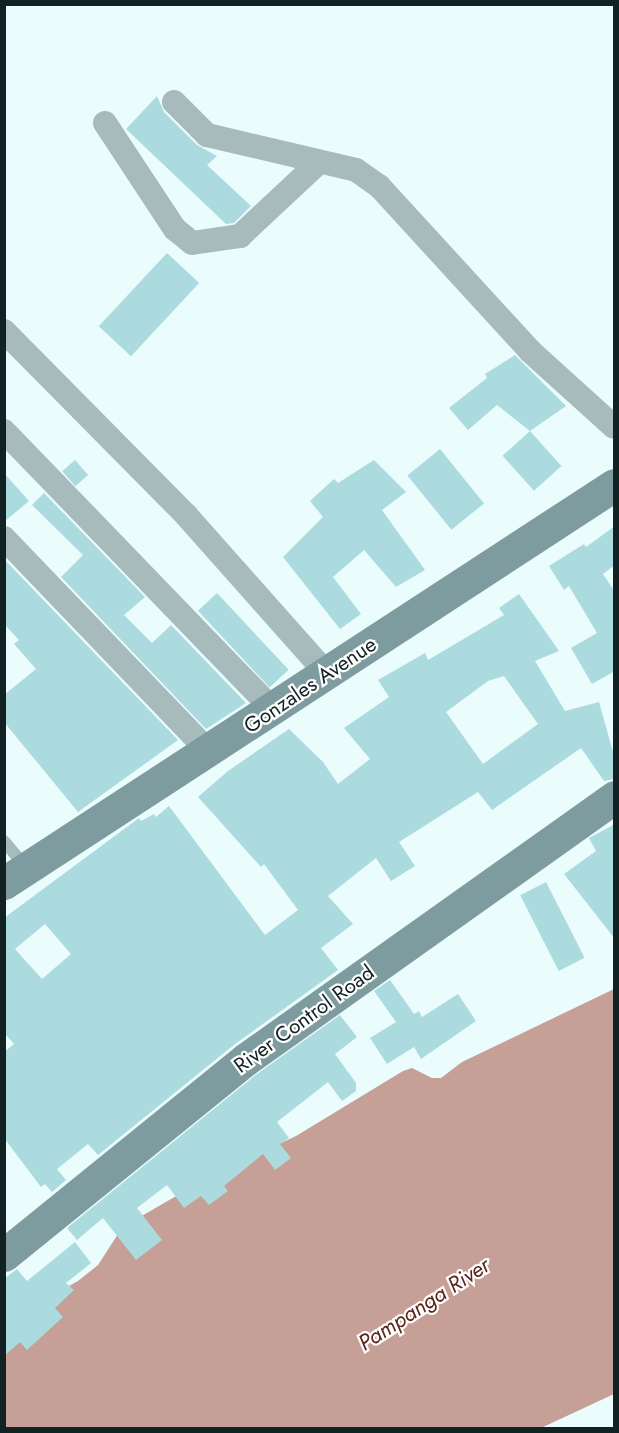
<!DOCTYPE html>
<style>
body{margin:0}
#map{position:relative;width:619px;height:1433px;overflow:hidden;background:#ebfcfd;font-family:Jost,sans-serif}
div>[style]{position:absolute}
.water>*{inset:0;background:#c69f96}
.building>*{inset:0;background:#abdbde;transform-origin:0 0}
.lane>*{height:12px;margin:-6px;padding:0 6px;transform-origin:6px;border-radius:6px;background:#a7bbbc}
.street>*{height:24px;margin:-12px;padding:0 12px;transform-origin:12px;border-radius:12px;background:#a7bbbc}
.secondary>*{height:33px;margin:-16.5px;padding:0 16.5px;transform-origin:16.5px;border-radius:16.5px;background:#7e9c9f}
span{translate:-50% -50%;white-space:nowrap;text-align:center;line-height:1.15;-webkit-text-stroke:4.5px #fff;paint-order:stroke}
.street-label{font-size:21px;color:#122223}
.water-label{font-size:22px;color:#5a261c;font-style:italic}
.frame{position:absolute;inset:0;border:6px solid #122223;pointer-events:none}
</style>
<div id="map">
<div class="water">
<i style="clip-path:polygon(614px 989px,614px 1394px,541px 1428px,5px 1428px,4px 1322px,78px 1281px,98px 1265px,120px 1231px,133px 1221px,204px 1180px,296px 1136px,403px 1071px,412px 1068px,432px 1078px,441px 1078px,462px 1062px)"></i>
</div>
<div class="building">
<i style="clip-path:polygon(157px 96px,164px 112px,197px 145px,217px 156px,207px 165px,251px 206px,234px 223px,226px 224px,126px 129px)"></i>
<i style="left:167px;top:253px;width:44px;height:100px;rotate:43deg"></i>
<i style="clip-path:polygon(515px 355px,566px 406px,530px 431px,497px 405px,468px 430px,449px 408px,487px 378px,485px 374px)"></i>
<i style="left:530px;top:431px;width:47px;height:37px;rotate:48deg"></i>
<i style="left:440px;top:449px;width:70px;height:42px;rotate:51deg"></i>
<i style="left:75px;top:460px;width:20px;height:17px;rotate:49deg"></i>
<i style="clip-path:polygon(374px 460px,406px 492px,382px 510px,425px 570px,396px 587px,364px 550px,333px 577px,361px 614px,340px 629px,283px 557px,323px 517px,310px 501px,334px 479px,338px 483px)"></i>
<i style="clip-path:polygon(4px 473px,29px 501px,4px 522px)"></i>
<i style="clip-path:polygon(44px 493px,145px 597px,124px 615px,152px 643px,171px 625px,246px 703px,206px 729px,61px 577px,83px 555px,32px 505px)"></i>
<i style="clip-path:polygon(615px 526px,615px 565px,603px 574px,615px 592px,615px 671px,592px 684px,571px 648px,597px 633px,569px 586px,564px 590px,549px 566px,584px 544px,586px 547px)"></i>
<i style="clip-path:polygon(4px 559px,178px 740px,78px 812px,4px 722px,4px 695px,36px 669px,14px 644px,19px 640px,4px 624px)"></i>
<i style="left:217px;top:593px;width:105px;height:26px;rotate:47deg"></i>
<i style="clip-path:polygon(evenodd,519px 594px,559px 651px,535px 661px,565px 711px,599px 702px,615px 759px,615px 779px,604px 781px,581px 748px,492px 810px,478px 792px,399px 842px,415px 866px,391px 881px,376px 858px,328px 896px,353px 924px,321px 948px,338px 970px,235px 1044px,98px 1155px,88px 1144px,57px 1169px,66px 1180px,52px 1192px,45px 1184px,41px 1187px,4px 1138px,4px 1052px,14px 1044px,4px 1033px,4px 918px,139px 818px,141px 821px,154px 814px,156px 817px,169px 806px,265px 935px,298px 910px,264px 864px,261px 867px,198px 797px,228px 771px,289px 729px,323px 762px,338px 784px,370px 759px,344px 728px,389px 697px,378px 680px,425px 653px,428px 660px,504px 615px,499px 608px,519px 594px,504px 676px,538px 724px,483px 764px,446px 712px,488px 681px,504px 676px,519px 594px,45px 924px,71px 954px,42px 979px,15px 949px,45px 924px)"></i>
<i style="clip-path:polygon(615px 824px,615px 939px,564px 874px,596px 851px,589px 838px)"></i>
<i style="left:546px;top:882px;width:85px;height:29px;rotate:63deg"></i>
<i style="clip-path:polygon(390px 980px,414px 1014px,419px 1011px,422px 1017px,458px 994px,476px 1021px,421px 1059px,414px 1047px,387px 1064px,370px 1038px,396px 1022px,374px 991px)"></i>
<i style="clip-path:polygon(340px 1015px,357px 1037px,335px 1054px,356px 1083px,356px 1091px,342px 1101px,328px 1082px,277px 1122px,289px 1138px,280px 1144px,291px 1158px,275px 1170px,263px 1154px,224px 1186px,228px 1191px,209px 1205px,201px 1196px,184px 1208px,167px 1185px,137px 1208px,162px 1240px,136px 1260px,103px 1218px,77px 1240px,67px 1228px,257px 1074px)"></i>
<i style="clip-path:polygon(75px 1242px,91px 1263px,66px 1283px,74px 1290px,55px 1308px,63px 1317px,27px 1350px,20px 1342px,4px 1356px,4px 1279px,17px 1269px,27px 1281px)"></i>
</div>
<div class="lane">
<i style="left:4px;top:841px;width:34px;rotate:50deg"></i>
</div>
<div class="street">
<i style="left:174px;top:102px;width:47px;rotate:45deg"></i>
<i style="left:207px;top:135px;width:153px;rotate:13.2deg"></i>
<i style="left:356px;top:170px;width:28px;rotate:35deg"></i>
<i style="left:379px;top:186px;width:224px;rotate:47.5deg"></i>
<i style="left:530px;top:351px;width:113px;rotate:42.1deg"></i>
<i style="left:105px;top:123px;width:127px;rotate:56.6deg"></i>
<i style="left:175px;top:229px;width:22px;rotate:39deg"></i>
<i style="left:192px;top:243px;width:49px;rotate:-8.3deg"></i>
<i style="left:240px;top:236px;width:108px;rotate:-43.1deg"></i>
<i style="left:4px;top:331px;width:259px;rotate:45.3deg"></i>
<i style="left:186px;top:515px;width:213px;rotate:48.4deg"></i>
<i style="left:4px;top:431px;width:389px;rotate:46deg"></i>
<i style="left:4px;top:538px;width:296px;rotate:46.2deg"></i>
</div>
<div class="secondary">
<i style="left:4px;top:883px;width:728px;rotate:-33.12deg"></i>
<i style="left:4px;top:1255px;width:311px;rotate:-39deg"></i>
<i style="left:246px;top:1059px;width:452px;rotate:-35.4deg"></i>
</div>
<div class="street-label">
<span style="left:310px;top:685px;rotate:-34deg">Gonzales Avenue</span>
<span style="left:304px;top:1019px;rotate:-36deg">River Control Road</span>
</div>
<div class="water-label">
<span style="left:424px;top:1304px;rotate:-33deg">Pampanga River</span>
</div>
<div class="frame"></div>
</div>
